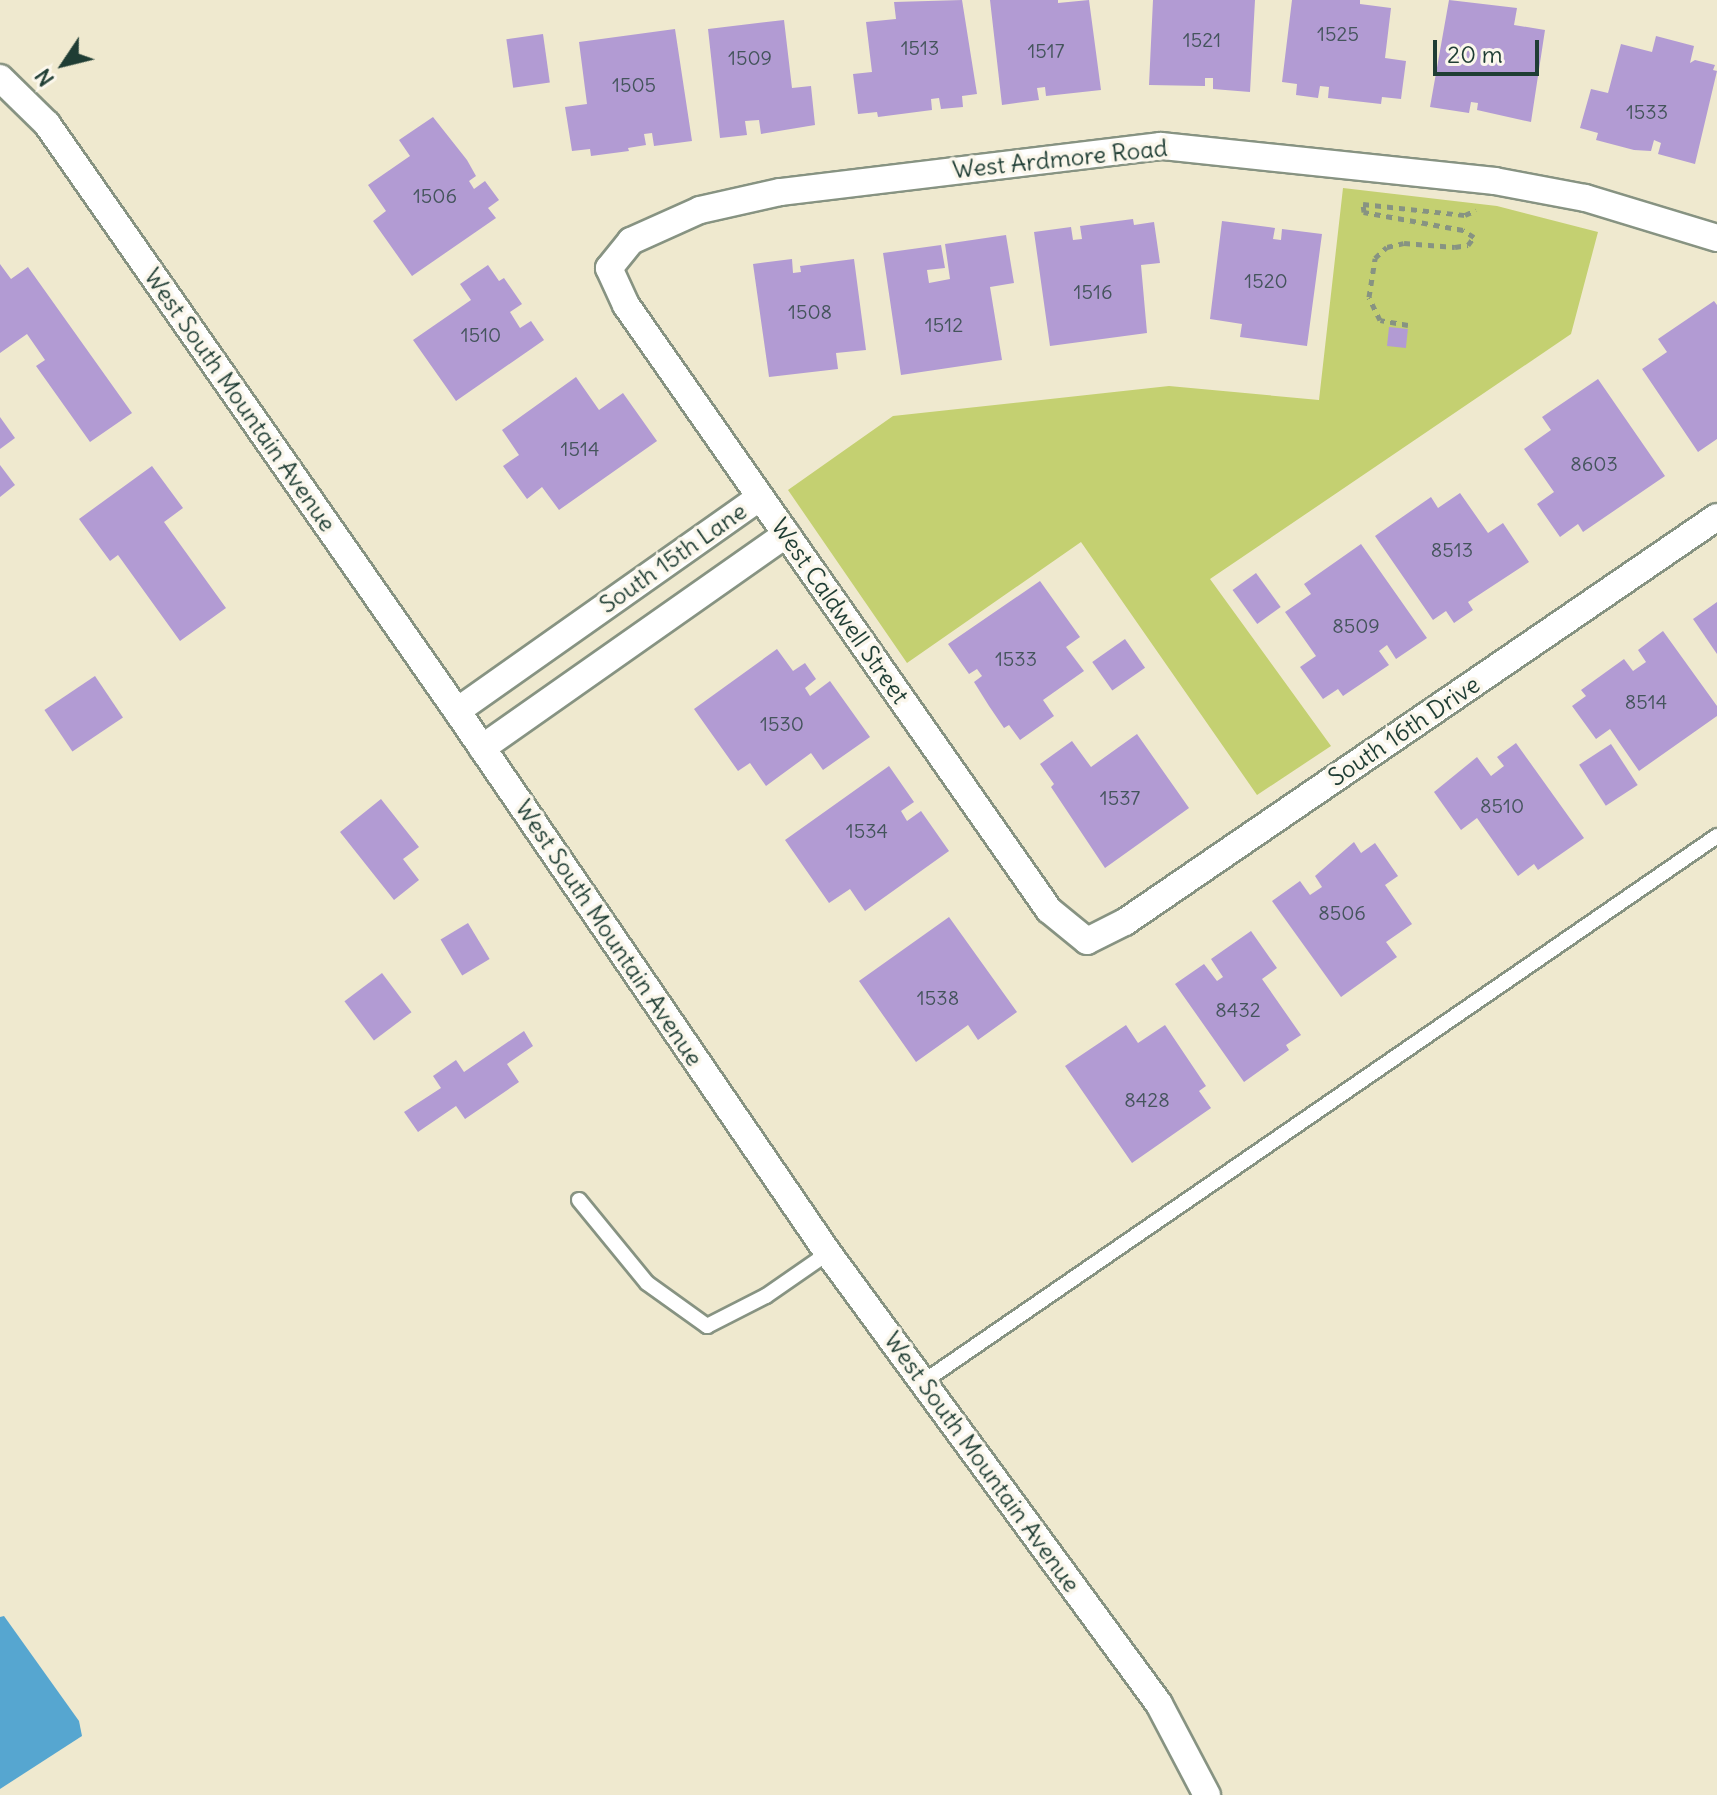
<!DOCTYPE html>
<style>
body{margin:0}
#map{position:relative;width:1717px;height:1795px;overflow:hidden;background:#efe9cf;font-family:Delius,sans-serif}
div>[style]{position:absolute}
.green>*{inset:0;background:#c4d071}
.water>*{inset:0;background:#56a6d0}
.building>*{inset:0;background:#b29bd3;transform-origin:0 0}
.path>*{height:5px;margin-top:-2.5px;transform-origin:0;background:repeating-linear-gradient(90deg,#879382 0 6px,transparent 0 12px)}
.roads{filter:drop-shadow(2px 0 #879382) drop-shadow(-2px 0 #879382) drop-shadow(0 2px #879382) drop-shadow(0 -2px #879382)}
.service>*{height:14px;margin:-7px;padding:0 7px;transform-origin:7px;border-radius:7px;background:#fff}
.minor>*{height:26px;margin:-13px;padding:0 13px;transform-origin:13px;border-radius:13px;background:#fff}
span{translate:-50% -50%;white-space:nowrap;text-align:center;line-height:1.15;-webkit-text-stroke:7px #fbf7ec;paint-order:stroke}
.number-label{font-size:20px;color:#44545c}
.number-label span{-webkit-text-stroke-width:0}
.street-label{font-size:24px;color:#1f3d34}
.north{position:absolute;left:24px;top:24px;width:80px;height:80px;-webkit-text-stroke:6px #fbf7ec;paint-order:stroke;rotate:235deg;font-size:22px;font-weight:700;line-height:32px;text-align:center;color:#1f3d34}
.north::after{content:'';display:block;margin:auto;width:28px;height:36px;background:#1f3d34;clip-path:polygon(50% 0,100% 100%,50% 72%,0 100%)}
.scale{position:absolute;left:1433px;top:40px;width:106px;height:36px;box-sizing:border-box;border:4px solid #1f3d34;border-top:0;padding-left:10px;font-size:24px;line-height:28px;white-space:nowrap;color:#1f3d34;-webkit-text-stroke:6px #fbf7ec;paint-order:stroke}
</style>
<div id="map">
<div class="green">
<i style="clip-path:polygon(1343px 188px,1497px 206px,1598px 232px,1571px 334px,1210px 579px,1331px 746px,1257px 795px,1081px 542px,907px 663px,788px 490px,893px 416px,1169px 386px,1319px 400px)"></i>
</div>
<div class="water">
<i style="clip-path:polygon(4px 1616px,79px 1721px,82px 1736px,0 1789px,0 1617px)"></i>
</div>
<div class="building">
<i style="clip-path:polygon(962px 0,977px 94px,962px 96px,963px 107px,941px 109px,939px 98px,931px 99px,932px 110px,878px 117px,877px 112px,858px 114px,853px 74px,872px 72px,866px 22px,896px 19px,894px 2px)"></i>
<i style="clip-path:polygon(990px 0,1058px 0,1058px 3px,1089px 0,1101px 90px,1046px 96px,1045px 87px,1037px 88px,1039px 100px,1002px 105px)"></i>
<i style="clip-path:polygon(1153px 0,1255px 0,1250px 92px,1213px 89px,1213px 78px,1205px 78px,1205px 86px,1149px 85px)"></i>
<i style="clip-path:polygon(1292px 0,1360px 0,1360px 4px,1391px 8px,1385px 58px,1406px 61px,1401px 99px,1382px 97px,1381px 104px,1328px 98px,1329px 87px,1320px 86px,1318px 98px,1296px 95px,1297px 84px,1282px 82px)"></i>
<i style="clip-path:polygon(1449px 0,1517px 8px,1514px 25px,1545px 30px,1531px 122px,1477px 110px,1478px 103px,1471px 102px,1469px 113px,1430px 107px)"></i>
<i style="clip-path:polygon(784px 20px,792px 88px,811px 86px,815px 125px,761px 134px,759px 120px,745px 121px,747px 135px,720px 138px,708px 29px)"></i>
<i style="clip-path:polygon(675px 29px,692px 141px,654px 146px,652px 133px,644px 134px,646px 145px,628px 148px,629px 151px,591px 156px,590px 149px,572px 151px,565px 107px,587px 104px,579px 42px)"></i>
<i style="left:543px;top:34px;width:49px;height:37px;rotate:82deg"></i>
<i style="clip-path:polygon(1656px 36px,1694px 46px,1690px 63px,1695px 60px,1715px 65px,1713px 70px,1717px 71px,1695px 164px,1658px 154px,1661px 143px,1654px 140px,1651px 151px,1634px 150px,1596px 140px,1598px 133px,1580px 128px,1591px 89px,1608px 93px,1621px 44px,1652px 52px)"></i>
<i style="clip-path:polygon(433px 117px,467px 160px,476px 176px,469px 181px,474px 189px,485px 181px,499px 200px,488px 208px,496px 218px,412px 276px,373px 221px,386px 211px,368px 185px,410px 156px,399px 140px)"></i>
<i style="clip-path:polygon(1133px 219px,1134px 225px,1154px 222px,1160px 263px,1141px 265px,1147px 333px,1050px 346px,1034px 232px,1071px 227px,1073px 240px,1082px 239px,1080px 226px)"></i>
<i style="clip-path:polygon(1222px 221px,1275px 228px,1273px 239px,1281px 240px,1282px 229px,1322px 234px,1307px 346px,1240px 337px,1242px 324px,1210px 319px)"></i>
<i style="clip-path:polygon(1006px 235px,1014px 283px,990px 287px,1002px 360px,901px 375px,883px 253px,941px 245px,945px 268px,927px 270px,929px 283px,950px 279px,945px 244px)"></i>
<i style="clip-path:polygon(792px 259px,793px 273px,801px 272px,800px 266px,854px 259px,866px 350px,836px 353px,838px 369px,769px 377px,753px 264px)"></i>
<i style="clip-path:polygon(0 264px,11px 279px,28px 267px,132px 413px,90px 442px,36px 366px,45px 360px,27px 334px,0 353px)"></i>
<i style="clip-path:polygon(488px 265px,499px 281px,504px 278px,522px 304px,510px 312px,520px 328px,531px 321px,544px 340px,456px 401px,413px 340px,471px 300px,460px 284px)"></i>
<i style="clip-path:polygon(1714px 301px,1717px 305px,1717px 439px,1698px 452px,1642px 369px,1667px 352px,1658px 339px)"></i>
<i style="left:1389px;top:327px;width:19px;height:19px;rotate:6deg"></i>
<i style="clip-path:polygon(576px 377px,599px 410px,623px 393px,657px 441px,559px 510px,542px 487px,527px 499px,503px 466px,519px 455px,502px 430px)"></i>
<i style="clip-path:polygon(1598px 379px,1665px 476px,1583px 532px,1578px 524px,1560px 537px,1537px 504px,1554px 492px,1524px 449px,1551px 430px,1542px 417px)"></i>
<i style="clip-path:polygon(0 417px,15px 438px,0 449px)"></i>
<i style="clip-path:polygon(0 465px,15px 485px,0 497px)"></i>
<i style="clip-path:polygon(152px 466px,183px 508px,164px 522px,226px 608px,180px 641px,118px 555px,110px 561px,79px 519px)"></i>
<i style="clip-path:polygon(1460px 493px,1488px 533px,1503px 523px,1529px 562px,1468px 602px,1473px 610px,1454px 623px,1446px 611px,1433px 620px,1375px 536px,1431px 497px,1438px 508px)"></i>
<i style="clip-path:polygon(1361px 544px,1427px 638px,1396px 659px,1387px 645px,1379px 651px,1389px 665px,1343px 696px,1338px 689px,1323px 699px,1300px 667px,1316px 656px,1285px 612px,1311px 594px,1304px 584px)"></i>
<i style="left:1256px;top:573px;width:42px;height:29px;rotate:54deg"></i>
<i style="clip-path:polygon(1040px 581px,1080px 637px,1066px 647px,1084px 671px,1043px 700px,1054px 716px,1020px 740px,1009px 725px,1004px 728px,989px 706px,974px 682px,982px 676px,977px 669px,969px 674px,948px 644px)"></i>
<i style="clip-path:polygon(1717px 602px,1717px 654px,1693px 619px)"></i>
<i style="clip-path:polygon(1663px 631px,1717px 706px,1717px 716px,1639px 771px,1610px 729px,1596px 739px,1572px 706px,1586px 696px,1581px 690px,1624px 659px,1633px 671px,1646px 662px,1638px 650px)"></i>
<i style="left:1125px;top:639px;width:35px;height:40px;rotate:55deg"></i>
<i style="clip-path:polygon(777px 649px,793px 671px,805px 663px,816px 679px,805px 688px,810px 696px,830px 681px,870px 737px,823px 770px,811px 753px,766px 786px,750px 763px,738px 771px,694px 709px)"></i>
<i style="left:95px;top:676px;width:50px;height:61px;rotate:56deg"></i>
<i style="clip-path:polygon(1137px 734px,1189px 808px,1105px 868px,1051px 787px,1054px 784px,1040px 764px,1072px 741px,1091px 767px)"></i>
<i style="clip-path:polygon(1516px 743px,1584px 838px,1538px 870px,1534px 864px,1518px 876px,1477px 818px,1461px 830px,1434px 792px,1477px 757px,1491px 776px,1504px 766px,1497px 757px)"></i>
<i style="left:1611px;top:744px;width:49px;height:38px;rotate:57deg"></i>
<i style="clip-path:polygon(889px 766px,914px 802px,901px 811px,907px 821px,921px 811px,949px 851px,865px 911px,850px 889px,829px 903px,785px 840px)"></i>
<i style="clip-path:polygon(381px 799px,419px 847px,403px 859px,419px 880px,394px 900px,340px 832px)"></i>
<i style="clip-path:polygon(1354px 842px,1361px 853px,1375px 843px,1398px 876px,1385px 885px,1412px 924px,1386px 942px,1397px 957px,1341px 997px,1272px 901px,1300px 881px,1310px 895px,1322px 887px,1315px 876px)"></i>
<i style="clip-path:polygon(949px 917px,1017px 1012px,978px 1040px,968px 1025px,916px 1062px,859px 981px)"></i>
<i style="left:468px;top:923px;width:42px;height:32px;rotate:59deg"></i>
<i style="clip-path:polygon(1251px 931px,1277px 968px,1262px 979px,1301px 1035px,1286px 1045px,1289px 1050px,1244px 1082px,1175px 984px,1204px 964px,1217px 981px,1223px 977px,1211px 959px)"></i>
<i style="left:382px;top:973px;width:49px;height:47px;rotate:53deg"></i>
<i style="clip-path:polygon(1126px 1025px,1138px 1043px,1165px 1025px,1206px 1086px,1199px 1091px,1211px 1108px,1132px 1163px,1065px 1066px)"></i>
<i style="clip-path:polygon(524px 1031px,533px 1046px,507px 1064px,519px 1082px,465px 1119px,456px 1106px,418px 1132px,404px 1112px,441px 1088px,433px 1076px,456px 1060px,464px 1072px)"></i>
</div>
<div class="path">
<i style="left:1408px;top:325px;width:28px;rotate:-170deg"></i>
<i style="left:1380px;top:320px;width:25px;rotate:-116deg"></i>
<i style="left:1369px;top:297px;width:39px;rotate:-81deg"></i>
<i style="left:1375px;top:258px;width:16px;rotate:-43deg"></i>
<i style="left:1387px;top:247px;width:17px;rotate:-13deg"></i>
<i style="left:1404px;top:243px;width:51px;rotate:4.5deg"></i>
<i style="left:1455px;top:247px;width:13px;rotate:-9deg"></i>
<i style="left:1468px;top:245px;width:10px;rotate:-53deg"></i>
<i style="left:1474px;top:237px;width:13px;rotate:-148deg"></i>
<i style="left:1463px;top:230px;width:101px;rotate:-169.7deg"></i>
<i style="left:1364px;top:212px;width:8px;rotate:-97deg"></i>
<i style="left:1363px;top:204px;width:103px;rotate:6.2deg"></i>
<i style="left:1465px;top:215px;width:12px;rotate:-24deg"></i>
</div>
<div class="roads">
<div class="service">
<i style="left:579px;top:1200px;width:107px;rotate:50.7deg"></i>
<i style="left:647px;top:1283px;width:74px;rotate:35.6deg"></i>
<i style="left:707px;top:1326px;width:66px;rotate:-27deg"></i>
<i style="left:766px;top:1296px;width:75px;rotate:-34.7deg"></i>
<i style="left:923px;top:1382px;width:964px;rotate:-34.51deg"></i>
</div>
<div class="minor">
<i style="left:0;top:78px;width:66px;rotate:44.4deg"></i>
<i style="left:47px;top:124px;width:716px;rotate:55.07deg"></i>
<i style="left:457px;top:711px;width:657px;rotate:55.61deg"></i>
<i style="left:828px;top:1253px;width:559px;rotate:53.72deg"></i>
<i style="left:1159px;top:1704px;width:103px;rotate:62.2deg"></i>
<i style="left:1717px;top:238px;width:138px;rotate:-163.1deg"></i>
<i style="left:1585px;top:198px;width:92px;rotate:-169.3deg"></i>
<i style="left:1495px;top:181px;width:336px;rotate:-174deg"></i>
<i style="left:1161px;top:146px;width:384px;rotate:173.1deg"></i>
<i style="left:780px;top:192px;width:82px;rotate:167.3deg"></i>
<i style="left:700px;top:210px;width:76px;rotate:155.8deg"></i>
<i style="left:631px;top:241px;width:35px;rotate:129deg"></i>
<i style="left:609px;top:268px;width:41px;rotate:65.3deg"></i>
<i style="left:626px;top:305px;width:738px;rotate:55.04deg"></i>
<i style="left:1049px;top:910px;width:49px;rotate:39.2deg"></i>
<i style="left:1087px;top:941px;width:42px;rotate:-26.6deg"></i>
<i style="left:1125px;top:922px;width:717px;rotate:-34.38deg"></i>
<i style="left:457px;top:711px;width:371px;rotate:-35.2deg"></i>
<i style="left:482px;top:748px;width:372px;rotate:-35.1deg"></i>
</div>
</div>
<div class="number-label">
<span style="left:1338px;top:33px">1525</span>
<span style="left:1202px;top:39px">1521</span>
<span style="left:920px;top:47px">1513</span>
<span style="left:1046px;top:50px">1517</span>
<span style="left:750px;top:57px">1509</span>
<span style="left:634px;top:84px">1505</span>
<span style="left:1647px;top:111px">1533</span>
<span style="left:435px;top:195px">1506</span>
<span style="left:1266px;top:280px">1520</span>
<span style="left:1093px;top:291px">1516</span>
<span style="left:810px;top:311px">1508</span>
<span style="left:944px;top:324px">1512</span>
<span style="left:481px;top:334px">1510</span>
<span style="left:580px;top:448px">1514</span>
<span style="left:1594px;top:463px">8603</span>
<span style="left:1452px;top:549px">8513</span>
<span style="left:1356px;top:625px">8509</span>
<span style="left:1016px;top:658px">1533</span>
<span style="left:1646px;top:701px">8514</span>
<span style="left:782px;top:723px">1530</span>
<span style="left:1120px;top:797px">1537</span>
<span style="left:1502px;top:805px">8510</span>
<span style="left:867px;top:830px">1534</span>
<span style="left:1342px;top:912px">8506</span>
<span style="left:938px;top:997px">1538</span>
<span style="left:1238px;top:1009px">8432</span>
<span style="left:1147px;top:1099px">8428</span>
</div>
<div class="street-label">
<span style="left:1060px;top:159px;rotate:-6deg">West Ardmore Road</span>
<span style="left:240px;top:400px;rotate:55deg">West South Mountain Avenue</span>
<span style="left:673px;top:558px;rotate:-35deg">South 15th Lane</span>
<span style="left:840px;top:611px;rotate:55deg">West Caldwell Street</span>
<span style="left:1404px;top:731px;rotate:-34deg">South 16th Drive</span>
<span style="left:609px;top:933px;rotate:56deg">West South Mountain Avenue</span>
<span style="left:982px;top:1462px;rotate:54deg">West South Mountain Avenue</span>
</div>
<div class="north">N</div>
<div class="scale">20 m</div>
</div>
